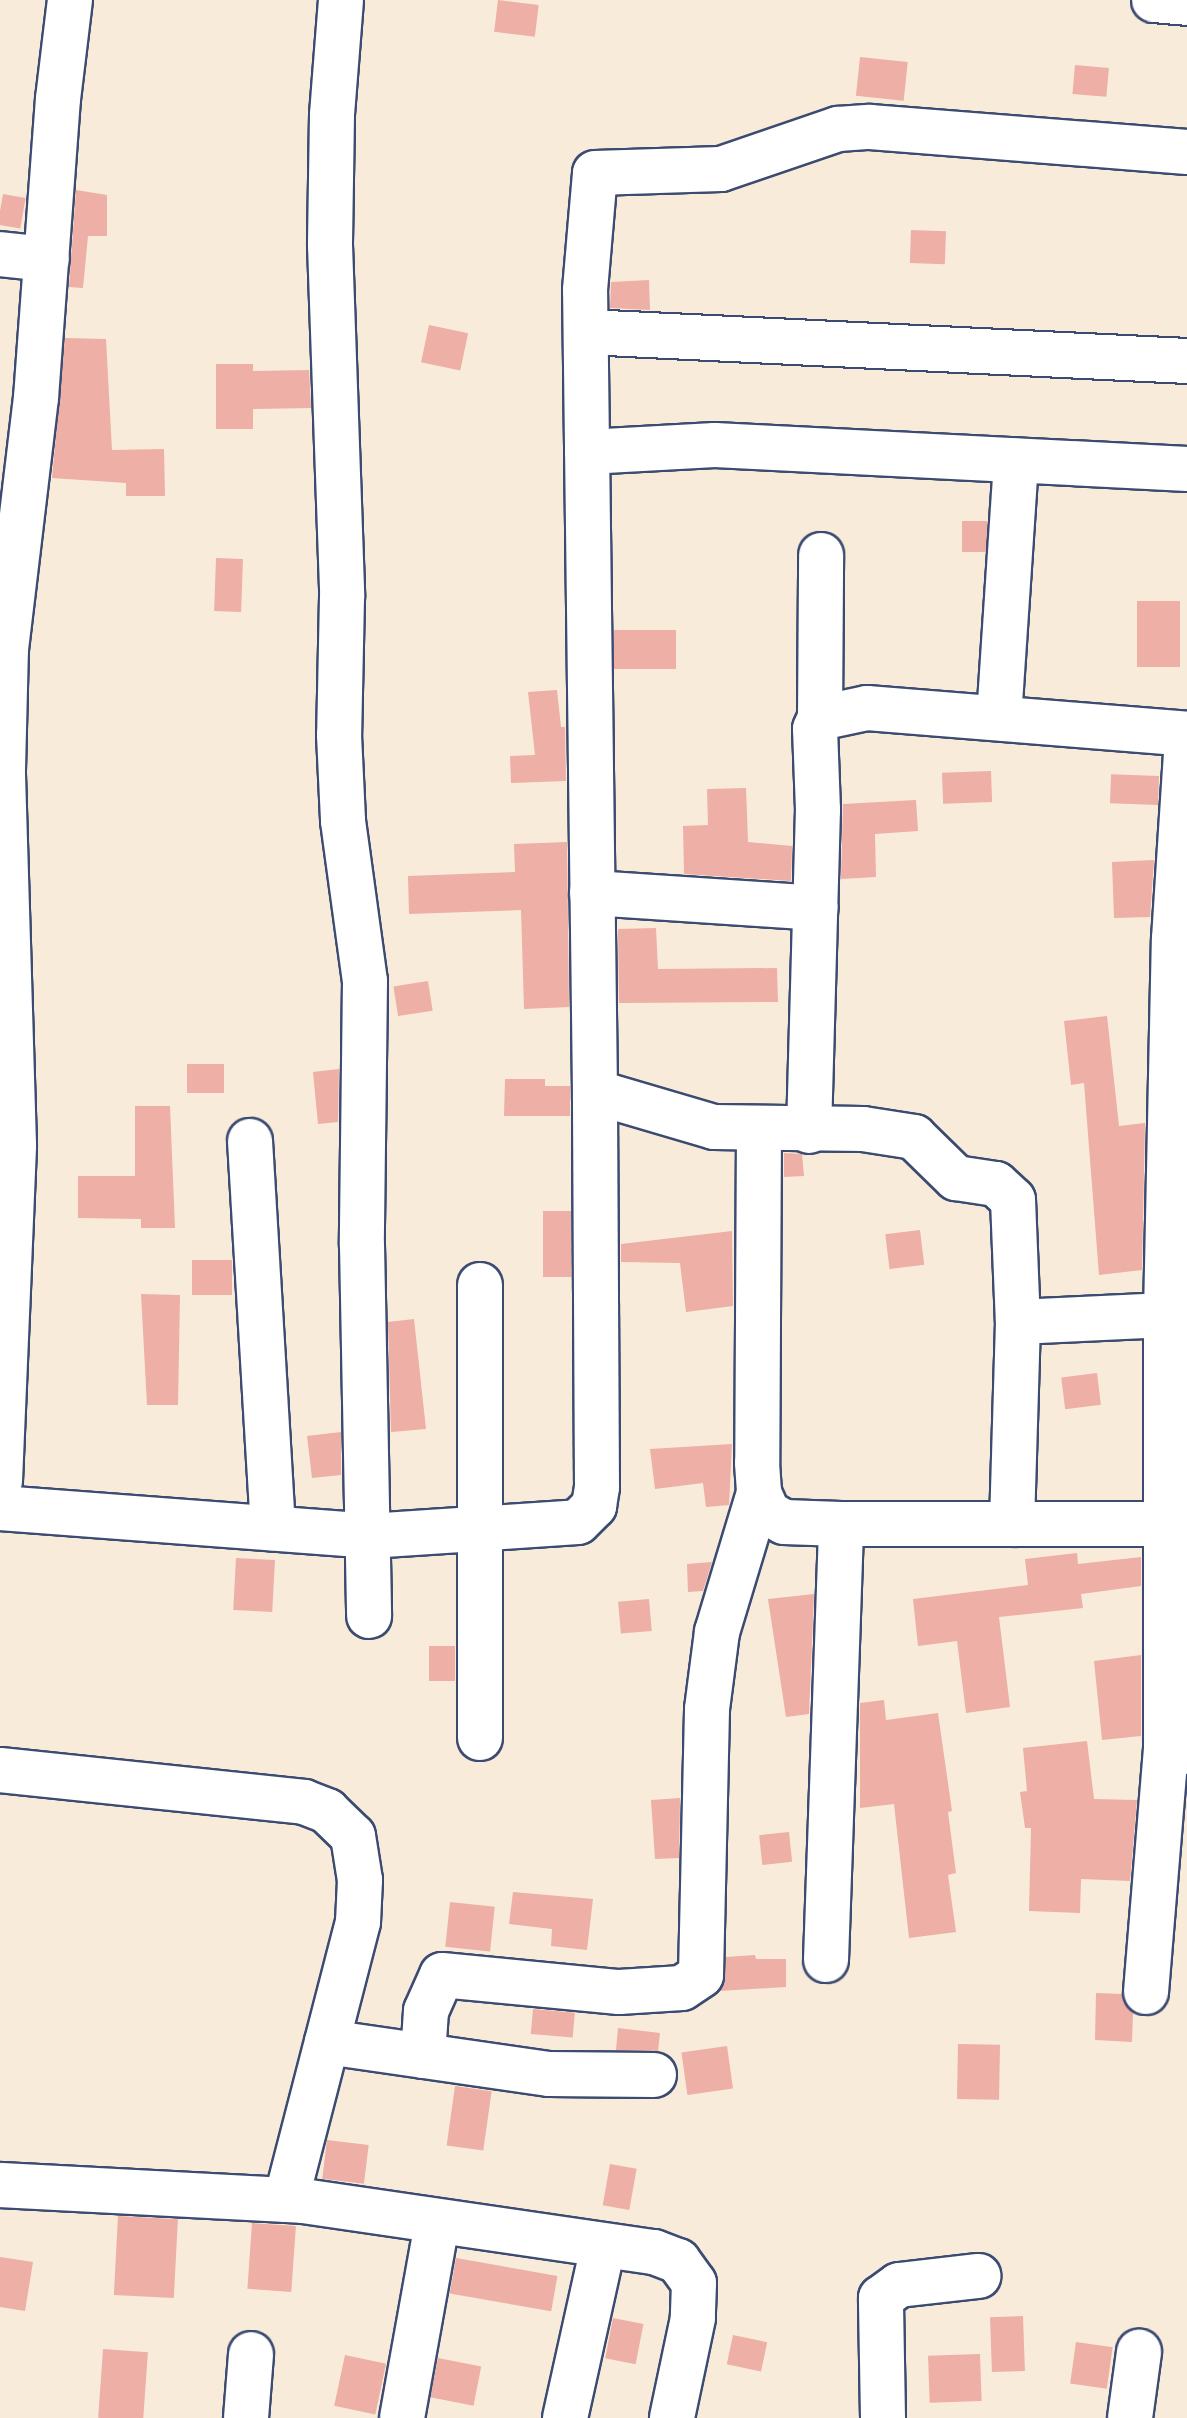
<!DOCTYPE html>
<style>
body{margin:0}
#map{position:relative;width:1187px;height:2418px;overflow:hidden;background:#f9ebda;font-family:"Playpen Sans",sans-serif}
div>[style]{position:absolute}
.building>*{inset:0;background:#edafa6;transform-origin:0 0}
.roads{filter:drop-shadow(2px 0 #3c4b71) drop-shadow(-2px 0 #3c4b71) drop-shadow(0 2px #3c4b71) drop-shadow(0 -2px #3c4b71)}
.minor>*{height:44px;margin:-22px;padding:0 22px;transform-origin:22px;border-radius:22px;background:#fff}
span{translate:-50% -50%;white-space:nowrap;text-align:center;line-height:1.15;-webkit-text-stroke:8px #fdfcf7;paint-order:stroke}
</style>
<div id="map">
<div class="building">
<i style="left:498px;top:0;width:41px;height:32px;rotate:7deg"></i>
<i style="left:860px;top:57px;width:48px;height:39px;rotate:6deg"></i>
<i style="left:1075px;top:65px;width:34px;height:29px;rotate:5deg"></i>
<i style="clip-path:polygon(76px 190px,107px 195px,107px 236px,88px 236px,83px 288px,69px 287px)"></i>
<i style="left:3px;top:194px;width:23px;height:31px;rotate:10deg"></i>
<i style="left:911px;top:230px;width:35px;height:33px;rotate:2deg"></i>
<i style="clip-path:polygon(649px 280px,650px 310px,610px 308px,611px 282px)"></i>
<i style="left:429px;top:325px;width:40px;height:38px;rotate:12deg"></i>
<i style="clip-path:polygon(65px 338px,106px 339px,112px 450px,164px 449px,165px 496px,126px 496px,126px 483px,52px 478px)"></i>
<i style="clip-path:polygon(216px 364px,253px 364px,253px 371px,309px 370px,311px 408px,253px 409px,253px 429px,216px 429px)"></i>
<i style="left:962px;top:521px;width:25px;height:31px"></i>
<i style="left:216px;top:558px;width:27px;height:53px;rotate:2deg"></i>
<i style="left:1137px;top:601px;width:43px;height:66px"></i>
<i style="left:614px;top:630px;width:62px;height:39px"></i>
<i style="clip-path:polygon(557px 690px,561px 727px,565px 727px,566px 781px,511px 783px,510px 756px,535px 755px,528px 692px)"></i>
<i style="left:991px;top:771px;width:31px;height:49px;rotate:88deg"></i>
<i style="left:1159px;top:776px;width:29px;height:48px;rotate:92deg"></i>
<i style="clip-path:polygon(746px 788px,748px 842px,792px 846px,791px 881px,684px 874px,683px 826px,708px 825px,707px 789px)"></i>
<i style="clip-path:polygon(916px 800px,918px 831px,875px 834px,876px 877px,841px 879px,843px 804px)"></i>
<i style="clip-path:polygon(567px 842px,569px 1007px,524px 1009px,521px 910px,409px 914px,408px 876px,515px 872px,514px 844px)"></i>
<i style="clip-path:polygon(1154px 860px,1150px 917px,1114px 918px,1112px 862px)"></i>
<i style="clip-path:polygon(656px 928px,658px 969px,777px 968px,778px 1002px,619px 1003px,618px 929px)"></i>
<i style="left:428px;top:981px;width:30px;height:35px;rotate:81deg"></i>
<i style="clip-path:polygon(1107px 1016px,1119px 1126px,1145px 1123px,1142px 1270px,1099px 1275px,1084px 1083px,1071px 1085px,1064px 1021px)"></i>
<i style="left:187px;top:1064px;width:37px;height:29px"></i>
<i style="clip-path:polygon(339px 1069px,338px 1122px,318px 1124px,313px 1072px)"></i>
<i style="clip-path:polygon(505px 1079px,545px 1079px,545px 1086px,570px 1086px,570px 1116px,504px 1116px)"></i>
<i style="clip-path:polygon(135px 1106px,170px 1106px,175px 1228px,141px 1228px,141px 1219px,78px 1218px,78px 1176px,135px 1176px)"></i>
<i style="clip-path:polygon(784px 1153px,802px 1154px,804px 1176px,784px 1177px)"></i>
<i style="left:543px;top:1211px;width:28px;height:66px"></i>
<i style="left:920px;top:1230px;width:35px;height:35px;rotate:83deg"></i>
<i style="clip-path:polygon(732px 1231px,733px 1306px,686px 1312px,680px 1263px,621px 1262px,621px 1244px)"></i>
<i style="left:192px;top:1260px;width:40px;height:35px"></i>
<i style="clip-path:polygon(141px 1294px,180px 1295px,178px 1405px,147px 1405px)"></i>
<i style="clip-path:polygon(414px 1319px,426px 1429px,391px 1432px,388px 1322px)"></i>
<i style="left:1097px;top:1373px;width:32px;height:36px;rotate:83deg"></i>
<i style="clip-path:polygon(341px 1432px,341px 1475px,312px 1478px,307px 1436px)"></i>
<i style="clip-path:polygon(732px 1444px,729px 1505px,706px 1507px,703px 1483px,655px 1489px,650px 1449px)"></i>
<i style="clip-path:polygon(1077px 1553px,1078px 1564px,1141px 1557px,1141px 1586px,1081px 1594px,1083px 1608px,999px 1617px,1010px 1707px,966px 1713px,957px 1641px,918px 1646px,913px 1599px,1028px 1585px,1025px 1559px)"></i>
<i style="left:236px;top:1558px;width:39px;height:52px;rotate:3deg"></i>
<i style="clip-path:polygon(712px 1562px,703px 1591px,688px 1592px,687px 1564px)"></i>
<i style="clip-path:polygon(814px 1594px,809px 1714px,786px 1717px,768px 1599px)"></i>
<i style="left:649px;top:1599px;width:32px;height:31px;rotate:85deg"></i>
<i style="left:455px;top:1646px;width:35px;height:26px;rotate:90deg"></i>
<i style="clip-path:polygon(1141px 1655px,1141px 1736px,1102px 1740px,1094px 1661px)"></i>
<i style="clip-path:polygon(884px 1700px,886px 1720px,938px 1713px,952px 1811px,948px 1812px,956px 1873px,948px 1875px,956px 1932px,909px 1938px,894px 1804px,860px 1808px,860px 1703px)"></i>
<i style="clip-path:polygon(1087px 1741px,1094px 1799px,1137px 1800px,1130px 1881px,1081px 1879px,1080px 1913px,1029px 1911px,1031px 1828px,1025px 1828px,1020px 1792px,1027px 1791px,1023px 1748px)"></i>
<i style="clip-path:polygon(680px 1798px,679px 1858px,655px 1859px,651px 1800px)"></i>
<i style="left:789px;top:1832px;width:30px;height:30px;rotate:84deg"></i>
<i style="clip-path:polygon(513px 1892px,593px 1899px,587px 1950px,551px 1946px,552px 1929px,509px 1924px)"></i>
<i style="left:450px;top:1902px;width:45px;height:45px;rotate:6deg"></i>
<i style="clip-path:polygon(755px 1955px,756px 1959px,786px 1959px,786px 1987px,719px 1991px,726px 1957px)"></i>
<i style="clip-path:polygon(1096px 1993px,1122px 1994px,1133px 2013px,1132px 2042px,1095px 2040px)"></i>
<i style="left:533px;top:2009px;width:42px;height:25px;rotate:5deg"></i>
<i style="clip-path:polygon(618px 2028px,660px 2033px,658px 2051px,616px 2050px)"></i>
<i style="left:958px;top:2044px;width:42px;height:55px;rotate:1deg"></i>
<i style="left:727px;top:2046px;width:43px;height:46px;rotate:82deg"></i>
<i style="left:455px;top:2086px;width:37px;height:60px;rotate:8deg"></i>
<i style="left:327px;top:2140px;width:42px;height:39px;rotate:7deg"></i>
<i style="left:610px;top:2164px;width:27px;height:42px;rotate:10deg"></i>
<i style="left:118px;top:2216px;width:60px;height:79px;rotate:3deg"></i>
<i style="left:252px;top:2223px;width:44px;height:66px;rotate:4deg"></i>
<i style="clip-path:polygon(0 2257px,33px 2262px,25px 2311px,0 2307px)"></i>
<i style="left:456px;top:2258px;width:103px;height:36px;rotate:10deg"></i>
<i style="left:1023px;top:2316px;width:55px;height:33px;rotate:88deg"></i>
<i style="left:613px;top:2318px;width:31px;height:41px;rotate:11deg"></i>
<i style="left:733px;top:2335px;width:35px;height:30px;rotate:12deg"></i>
<i style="left:1076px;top:2342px;width:37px;height:42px;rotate:8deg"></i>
<i style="left:103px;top:2349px;width:45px;height:69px;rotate:4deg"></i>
<i style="left:980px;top:2354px;width:47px;height:52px;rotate:88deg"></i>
<i style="left:345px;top:2355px;width:42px;height:52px;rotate:12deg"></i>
<i style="left:438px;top:2358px;width:44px;height:40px;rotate:11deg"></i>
</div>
<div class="roads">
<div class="minor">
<i style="left:341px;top:0;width:115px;rotate:94.5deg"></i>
<i style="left:332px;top:115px;width:130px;rotate:90.9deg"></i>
<i style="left:330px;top:245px;width:352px;rotate:88deg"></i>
<i style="left:342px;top:597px;width:138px;rotate:91.2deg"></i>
<i style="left:339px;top:735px;width:86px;rotate:87.3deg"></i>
<i style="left:343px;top:821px;width:162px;rotate:82.2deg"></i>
<i style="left:365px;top:981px;width:264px;rotate:90.7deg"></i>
<i style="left:362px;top:1245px;width:371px;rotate:88.9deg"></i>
<i style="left:1154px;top:0;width:33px;rotate:5deg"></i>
<i style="left:0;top:254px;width:47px;rotate:6.1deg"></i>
<i style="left:586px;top:332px;width:602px;rotate:2.76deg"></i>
<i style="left:587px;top:452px;width:128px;rotate:-3.1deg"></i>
<i style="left:715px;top:445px;width:473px;rotate:2.9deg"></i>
<i style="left:820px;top:718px;width:163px;rotate:-89.6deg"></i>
<i style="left:999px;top:718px;width:258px;rotate:-86.2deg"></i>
<i style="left:592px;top:893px;width:224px;rotate:3.8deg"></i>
<i style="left:595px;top:1092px;width:802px;rotate:-90.71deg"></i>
<i style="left:585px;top:290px;width:117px;rotate:-85.1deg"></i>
<i style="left:595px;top:173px;width:126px;rotate:-1.8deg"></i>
<i style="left:721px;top:169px;width:124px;rotate:-18.9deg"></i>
<i style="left:838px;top:129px;width:32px;rotate:-4deg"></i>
<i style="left:870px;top:127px;width:318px;rotate:4.5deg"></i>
<i style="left:759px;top:1130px;width:333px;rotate:90.3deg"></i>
<i style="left:757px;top:1463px;width:30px;rotate:86deg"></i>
<i style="left:759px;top:1493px;width:22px;rotate:66deg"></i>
<i style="left:768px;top:1513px;width:18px;rotate:29deg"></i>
<i style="left:784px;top:1522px;width:57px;rotate:2deg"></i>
<i style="left:841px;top:1524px;width:326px"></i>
<i style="left:809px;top:1131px;width:321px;rotate:-88.4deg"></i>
<i style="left:818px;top:810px;width:81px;rotate:-92.1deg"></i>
<i style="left:815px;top:729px;width:12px;rotate:-66deg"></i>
<i style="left:820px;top:718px;width:48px;rotate:-12deg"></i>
<i style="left:867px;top:708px;width:321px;rotate:4.6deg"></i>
<i style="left:250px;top:1141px;width:388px;rotate:86.6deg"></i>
<i style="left:1166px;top:1315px;width:435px;rotate:90deg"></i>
<i style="left:1166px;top:1750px;width:21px;rotate:5deg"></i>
<i style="left:0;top:1481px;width:336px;rotate:-87.6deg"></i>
<i style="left:14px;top:1145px;width:375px;rotate:-91.7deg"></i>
<i style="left:3px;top:770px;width:121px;rotate:-88.6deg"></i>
<i style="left:6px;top:649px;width:253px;rotate:-83.2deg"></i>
<i style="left:36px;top:398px;width:300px;rotate:-85.8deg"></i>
<i style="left:58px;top:99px;width:100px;rotate:-83.1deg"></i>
<i style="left:0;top:1508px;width:370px;rotate:4.3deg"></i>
<i style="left:369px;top:1536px;width:209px;rotate:-3.8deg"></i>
<i style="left:578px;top:1522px;width:23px;rotate:-45deg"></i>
<i style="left:594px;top:1506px;width:19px;rotate:-81deg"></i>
<i style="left:597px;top:1487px;width:395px;rotate:-90.3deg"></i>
<i style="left:595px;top:1092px;width:124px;rotate:16.4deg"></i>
<i style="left:714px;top:1127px;width:149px;rotate:0.8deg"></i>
<i style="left:863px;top:1129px;width:52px;rotate:8.9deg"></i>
<i style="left:914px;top:1137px;width:59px;rotate:44.3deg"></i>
<i style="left:956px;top:1178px;width:40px;rotate:8.5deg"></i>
<i style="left:996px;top:1184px;width:23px;rotate:43deg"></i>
<i style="left:1013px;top:1200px;width:122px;rotate:87.7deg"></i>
<i style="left:1018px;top:1322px;width:148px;rotate:-2.7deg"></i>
<i style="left:1166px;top:1315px;width:376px;rotate:-88.8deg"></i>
<i style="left:1174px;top:939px;width:202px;rotate:-86.3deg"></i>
<i style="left:1012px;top:1524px;width:202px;rotate:-88.3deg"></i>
<i style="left:480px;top:1738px;width:453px;rotate:-90deg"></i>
<i style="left:0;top:1770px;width:306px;rotate:6deg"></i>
<i style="left:304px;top:1802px;width:25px;rotate:21deg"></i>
<i style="left:327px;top:1811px;width:36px;rotate:44deg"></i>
<i style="left:353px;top:1836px;width:45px;rotate:81deg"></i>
<i style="left:360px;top:1880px;width:42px;rotate:92.7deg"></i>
<i style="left:358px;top:1922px;width:287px;rotate:104.5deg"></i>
<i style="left:826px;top:1960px;width:436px;rotate:-88deg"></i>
<i style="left:1146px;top:1992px;width:243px;rotate:-85.3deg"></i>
<i style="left:327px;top:2042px;width:224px;rotate:8.2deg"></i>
<i style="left:549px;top:2074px;width:105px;rotate:0.5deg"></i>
<i style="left:423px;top:2056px;width:45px;rotate:-86.2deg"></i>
<i style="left:426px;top:2011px;width:39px;rotate:-66deg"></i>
<i style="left:442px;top:1975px;width:178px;rotate:5.5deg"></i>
<i style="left:619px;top:1992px;width:63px;rotate:-3.6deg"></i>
<i style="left:682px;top:1988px;width:23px;rotate:-34deg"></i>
<i style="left:701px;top:1975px;width:266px;rotate:-88.7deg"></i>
<i style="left:707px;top:1709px;width:78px;rotate:-82.6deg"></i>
<i style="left:717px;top:1632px;width:145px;rotate:-73.2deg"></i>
<i style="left:0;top:2185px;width:303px;rotate:3deg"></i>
<i style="left:303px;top:2201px;width:355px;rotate:8.3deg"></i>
<i style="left:654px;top:2252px;width:26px;rotate:21deg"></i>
<i style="left:678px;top:2261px;width:27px;rotate:54deg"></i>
<i style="left:694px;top:2283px;width:35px;rotate:92deg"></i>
<i style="left:693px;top:2318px;width:102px;rotate:101.9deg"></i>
<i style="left:246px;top:2418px;width:64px;rotate:-85.5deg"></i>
<i style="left:402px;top:2418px;width:198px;rotate:-79.8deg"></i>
<i style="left:565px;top:2418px;width:175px;rotate:-77.5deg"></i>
<i style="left:883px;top:2418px;width:120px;rotate:-91deg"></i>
<i style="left:881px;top:2298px;width:22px;rotate:-36deg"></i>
<i style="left:899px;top:2285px;width:80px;rotate:-6.5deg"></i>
<i style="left:1130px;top:2418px;width:67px;rotate:-82.2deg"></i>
</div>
</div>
</div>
